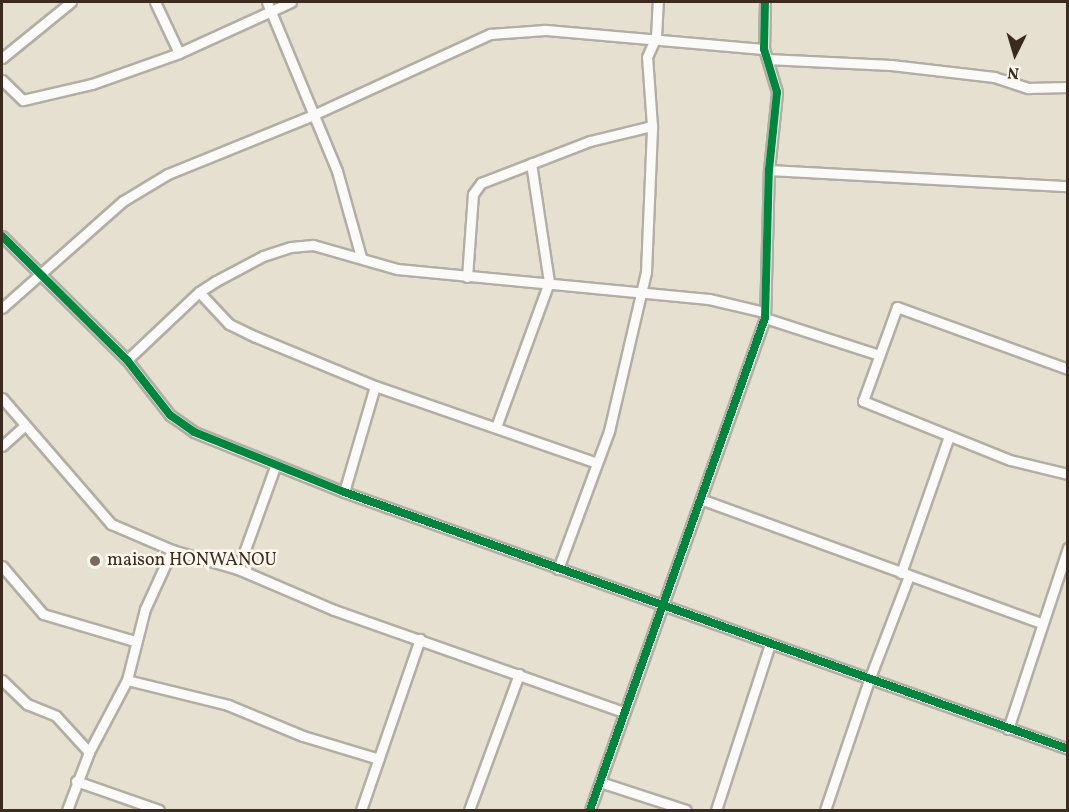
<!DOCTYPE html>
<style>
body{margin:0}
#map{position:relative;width:1069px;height:812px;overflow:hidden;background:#e6e0d0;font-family:Vollkorn,serif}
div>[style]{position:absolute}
.roads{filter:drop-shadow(2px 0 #b3aea3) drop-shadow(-2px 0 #b3aea3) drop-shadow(0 2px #b3aea3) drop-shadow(0 -2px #b3aea3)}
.minor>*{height:9px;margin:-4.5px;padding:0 4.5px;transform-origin:4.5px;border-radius:4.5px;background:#fbfaf8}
.cycleway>*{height:8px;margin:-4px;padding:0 4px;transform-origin:4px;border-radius:4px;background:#00873e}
.dots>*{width:16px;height:16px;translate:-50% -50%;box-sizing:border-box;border:3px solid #fbf7ec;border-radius:50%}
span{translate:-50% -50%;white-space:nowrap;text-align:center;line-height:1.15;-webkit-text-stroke:5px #fbf7ec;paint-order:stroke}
.poi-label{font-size:18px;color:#3b2a1e}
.left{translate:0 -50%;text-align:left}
.frame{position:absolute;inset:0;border:3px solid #3b2a1e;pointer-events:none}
.north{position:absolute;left:985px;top:24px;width:60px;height:60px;-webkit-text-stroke:4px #fbf7ec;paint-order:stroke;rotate:185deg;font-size:16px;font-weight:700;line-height:24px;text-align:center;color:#3b2a1e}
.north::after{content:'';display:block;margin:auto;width:21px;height:27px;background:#3b2a1e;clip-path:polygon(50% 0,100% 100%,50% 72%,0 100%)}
</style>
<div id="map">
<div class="roads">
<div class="minor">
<i style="left:155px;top:2px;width:56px;rotate:64.8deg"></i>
<i style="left:267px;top:2px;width:183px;rotate:67.5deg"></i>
<i style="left:337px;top:171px;width:89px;rotate:74.4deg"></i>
<i style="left:2px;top:58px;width:89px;rotate:-39.1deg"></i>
<i style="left:767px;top:59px;width:124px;rotate:2.8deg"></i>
<i style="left:891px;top:65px;width:104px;rotate:6.6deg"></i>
<i style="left:994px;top:77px;width:36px;rotate:18deg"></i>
<i style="left:1028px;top:88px;width:40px;rotate:-1.4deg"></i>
<i style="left:2px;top:80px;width:29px;rotate:44deg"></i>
<i style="left:23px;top:100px;width:71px;rotate:-13.1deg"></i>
<i style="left:92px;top:84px;width:92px;rotate:-19.6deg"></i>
<i style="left:179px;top:53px;width:123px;rotate:-24.5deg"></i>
<i style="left:769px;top:170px;width:299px;rotate:3.1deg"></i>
<i style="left:2px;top:236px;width:176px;rotate:44.8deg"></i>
<i style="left:127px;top:360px;width:70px;rotate:52deg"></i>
<i style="left:170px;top:415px;width:29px;rotate:35deg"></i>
<i style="left:194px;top:432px;width:162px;rotate:21.8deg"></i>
<i style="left:344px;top:492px;width:768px;rotate:19.54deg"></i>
<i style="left:467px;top:277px;width:83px;rotate:-85.9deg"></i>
<i style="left:473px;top:194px;width:14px;rotate:-54deg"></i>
<i style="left:481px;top:183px;width:117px;rotate:-21.1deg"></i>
<i style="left:590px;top:141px;width:64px;rotate:-13.6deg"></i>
<i style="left:199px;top:292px;width:44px;rotate:46.8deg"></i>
<i style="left:229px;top:324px;width:30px;rotate:26deg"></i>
<i style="left:256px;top:337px;width:129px;rotate:22.4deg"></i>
<i style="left:375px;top:386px;width:235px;rotate:19.1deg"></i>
<i style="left:2px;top:308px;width:162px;rotate:-41.5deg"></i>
<i style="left:123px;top:201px;width:52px;rotate:-31deg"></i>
<i style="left:168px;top:174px;width:157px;rotate:-22.1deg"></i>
<i style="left:313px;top:115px;width:195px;rotate:-24.6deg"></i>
<i style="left:490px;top:34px;width:55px;rotate:-4.2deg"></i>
<i style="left:545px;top:30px;width:220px;rotate:5deg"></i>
<i style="left:765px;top:318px;width:120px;rotate:18deg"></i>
<i style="left:127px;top:360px;width:99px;rotate:-43.4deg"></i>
<i style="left:199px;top:292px;width:20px;rotate:-33deg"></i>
<i style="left:216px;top:281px;width:53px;rotate:-28deg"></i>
<i style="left:263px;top:256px;width:29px;rotate:-18deg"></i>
<i style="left:291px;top:247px;width:22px;rotate:-5deg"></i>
<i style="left:313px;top:245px;width:87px;rotate:15.9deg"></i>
<i style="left:397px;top:269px;width:313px;rotate:5.5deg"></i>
<i style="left:709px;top:299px;width:57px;rotate:13.3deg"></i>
<i style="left:1068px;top:369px;width:182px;rotate:-160.1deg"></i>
<i style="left:897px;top:307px;width:100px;rotate:109.9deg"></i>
<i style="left:863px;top:401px;width:158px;rotate:21.9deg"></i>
<i style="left:1010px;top:460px;width:60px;rotate:13.6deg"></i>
<i style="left:2px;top:398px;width:167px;rotate:49.1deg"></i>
<i style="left:111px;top:524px;width:66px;rotate:23.1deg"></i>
<i style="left:496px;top:427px;width:154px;rotate:-69.9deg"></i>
<i style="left:549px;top:282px;width:120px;rotate:-98.6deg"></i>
<i style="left:2px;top:446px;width:28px;rotate:-42deg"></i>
<i style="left:344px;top:492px;width:110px;rotate:-73.7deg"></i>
<i style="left:703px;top:500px;width:360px;rotate:20deg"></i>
<i style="left:2px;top:566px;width:63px;rotate:49.5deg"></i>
<i style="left:43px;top:614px;width:96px;rotate:16.4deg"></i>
<i style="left:238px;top:569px;width:109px;rotate:-70.1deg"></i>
<i style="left:558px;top:569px;width:147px;rotate:-69.7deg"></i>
<i style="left:609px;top:431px;width:163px;rotate:-76.9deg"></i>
<i style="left:646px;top:272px;width:146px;rotate:-87.6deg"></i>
<i style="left:652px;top:126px;width:69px;rotate:-94.1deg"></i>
<i style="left:647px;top:57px;width:22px;rotate:-66deg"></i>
<i style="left:656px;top:37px;width:35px;rotate:-87deg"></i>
<i style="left:901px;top:573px;width:145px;rotate:-70.7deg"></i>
<i style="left:2px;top:680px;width:35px;rotate:44deg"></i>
<i style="left:27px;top:704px;width:31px;rotate:22deg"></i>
<i style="left:56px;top:716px;width:49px;rotate:47.5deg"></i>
<i style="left:127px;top:680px;width:104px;rotate:13.9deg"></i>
<i style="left:228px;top:705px;width:81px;rotate:22.5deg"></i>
<i style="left:303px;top:736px;width:79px;rotate:16.8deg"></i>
<i style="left:1008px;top:729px;width:191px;rotate:-71.7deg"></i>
<i style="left:76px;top:781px;width:88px;rotate:19.3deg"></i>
<i style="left:600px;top:782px;width:90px;rotate:18deg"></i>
<i style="left:67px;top:810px;width:62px;rotate:-69.2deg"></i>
<i style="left:89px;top:752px;width:81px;rotate:-62.2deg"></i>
<i style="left:127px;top:680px;width:73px;rotate:-75.8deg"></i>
<i style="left:145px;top:609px;width:65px;rotate:-65.4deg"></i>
<i style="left:172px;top:550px;width:69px;rotate:16.1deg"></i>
<i style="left:238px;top:569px;width:104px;rotate:23.1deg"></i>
<i style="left:334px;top:610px;width:307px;rotate:19.4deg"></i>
<i style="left:361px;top:810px;width:181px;rotate:-71deg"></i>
<i style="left:469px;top:810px;width:145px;rotate:-69.8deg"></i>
<i style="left:590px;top:810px;width:522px;rotate:-70.42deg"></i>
<i style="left:765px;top:318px;width:148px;rotate:-88.5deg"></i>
<i style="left:769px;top:170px;width:78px;rotate:-84.1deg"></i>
<i style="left:777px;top:92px;width:45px;rotate:-106.8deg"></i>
<i style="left:764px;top:49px;width:47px;rotate:-88.8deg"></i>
<i style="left:716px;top:810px;width:175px;rotate:-72deg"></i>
<i style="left:825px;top:810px;width:137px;rotate:-71.3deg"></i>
<i style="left:869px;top:680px;width:111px;rotate:-69deg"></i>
</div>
</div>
<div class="cycleway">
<i style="left:2px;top:236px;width:176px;rotate:44.8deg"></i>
<i style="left:127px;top:360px;width:70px;rotate:52deg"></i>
<i style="left:170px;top:415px;width:29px;rotate:35deg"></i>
<i style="left:194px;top:432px;width:162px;rotate:21.8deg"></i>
<i style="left:344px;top:492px;width:768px;rotate:19.54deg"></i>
<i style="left:590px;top:810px;width:522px;rotate:-70.42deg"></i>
<i style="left:765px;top:318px;width:148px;rotate:-88.5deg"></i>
<i style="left:769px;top:170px;width:78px;rotate:-84.1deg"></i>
<i style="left:777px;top:92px;width:45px;rotate:-106.8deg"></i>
<i style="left:764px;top:49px;width:47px;rotate:-88.8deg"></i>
</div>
<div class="dots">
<i style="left:95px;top:561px;background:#776a5c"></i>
</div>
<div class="poi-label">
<span class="left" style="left:107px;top:561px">maison HONWANOU</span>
</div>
<div class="frame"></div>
<div class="north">N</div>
</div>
